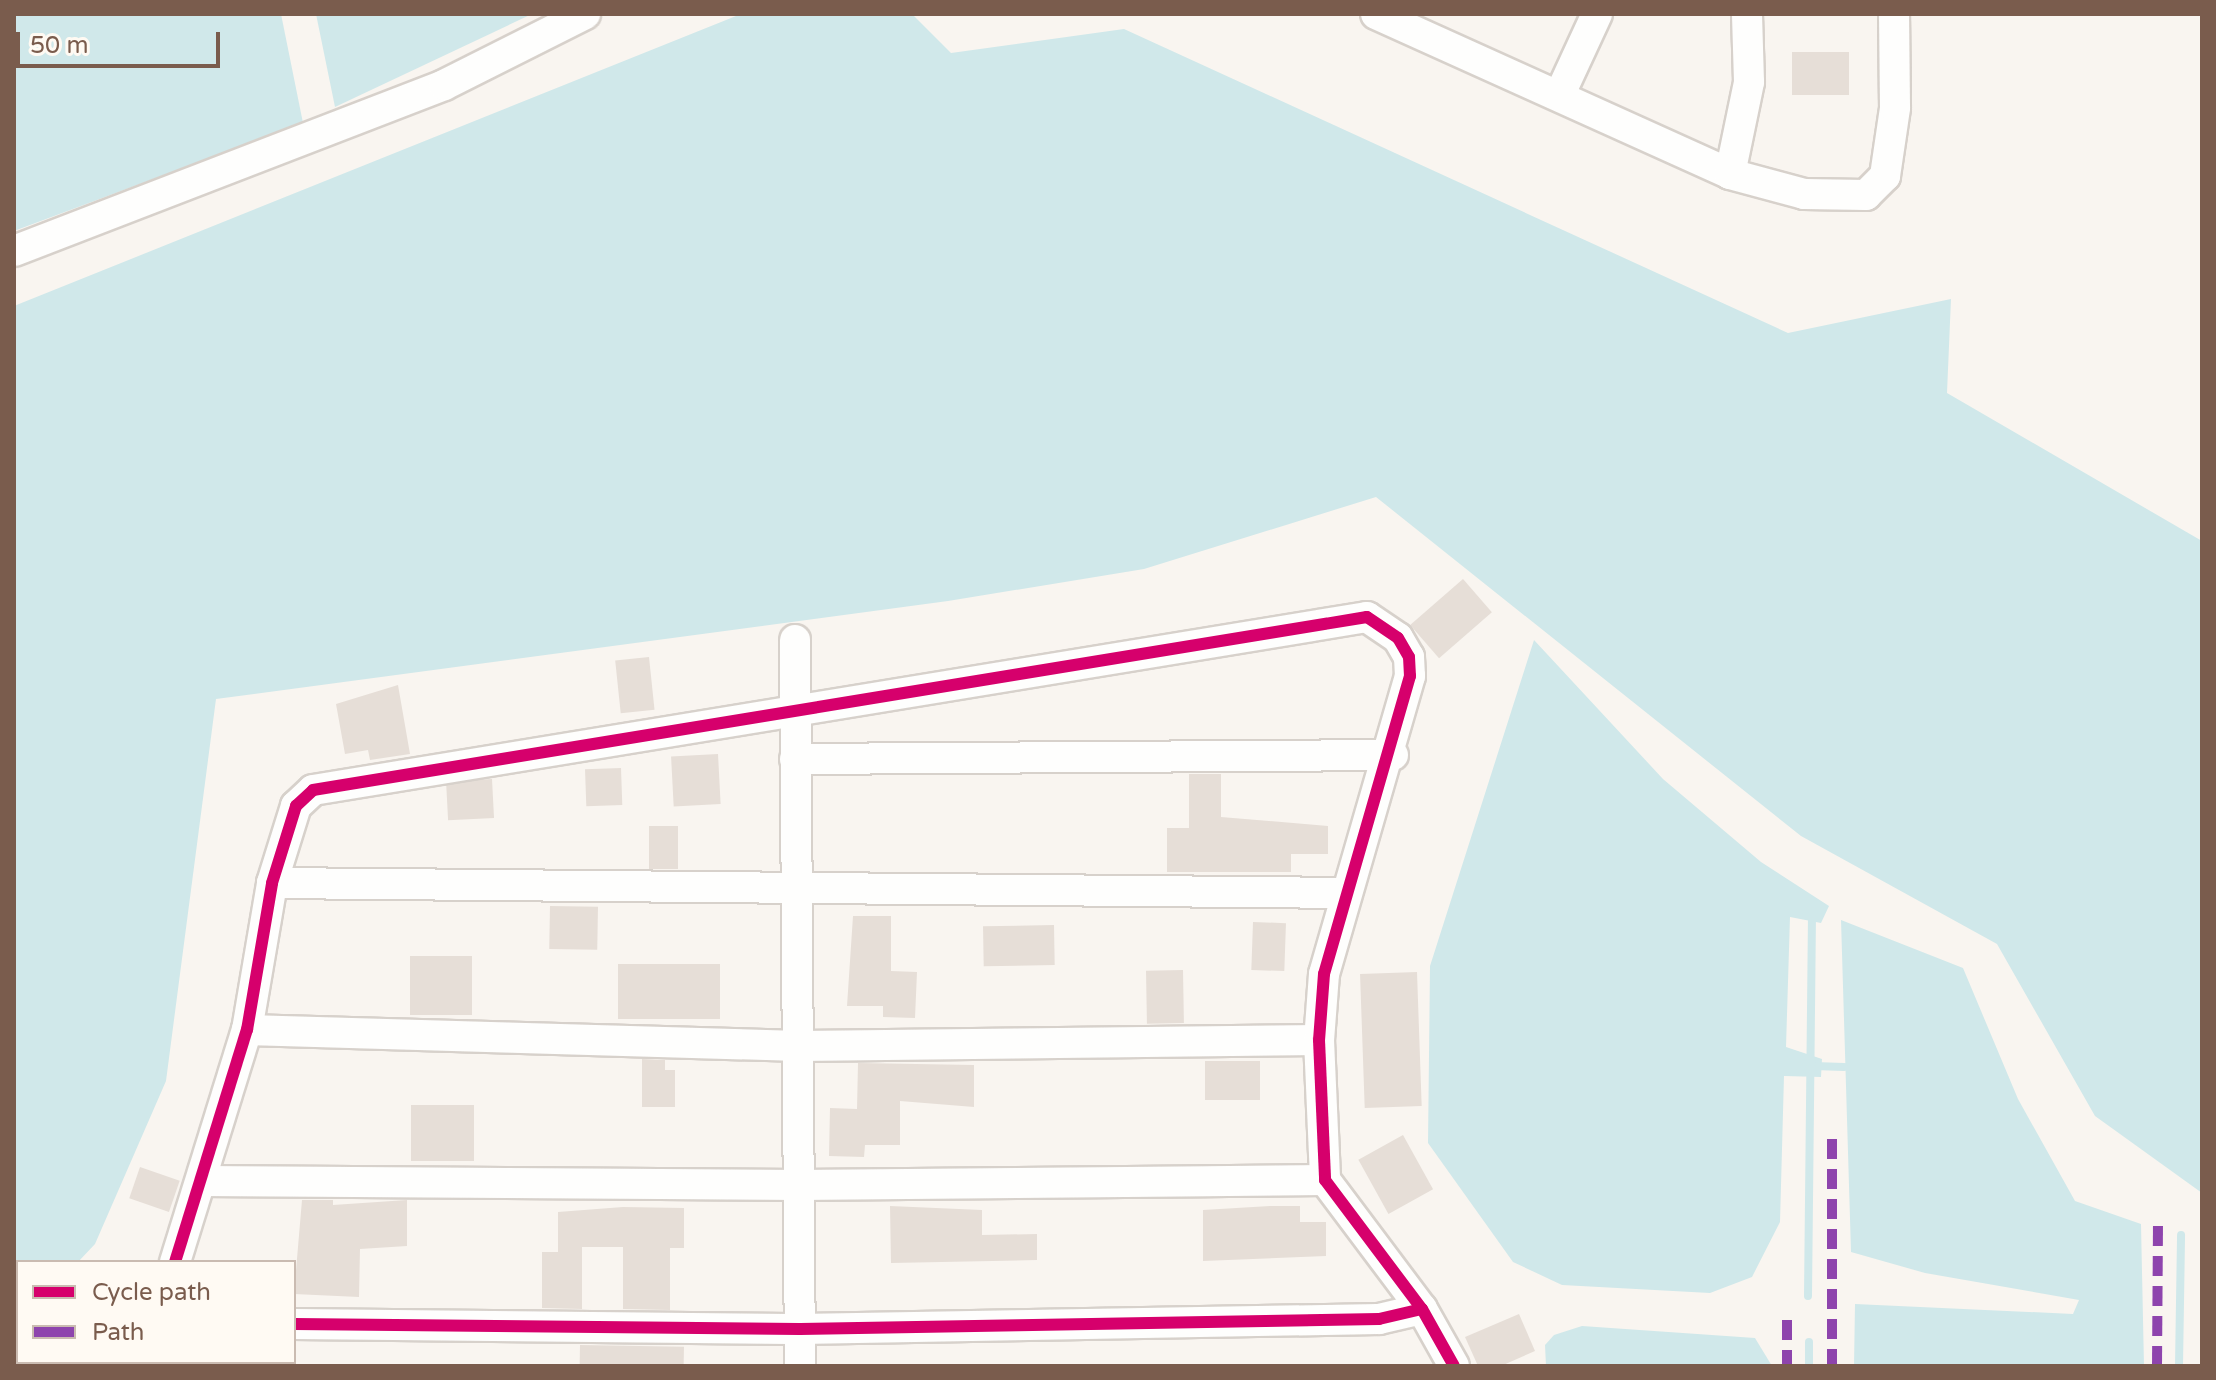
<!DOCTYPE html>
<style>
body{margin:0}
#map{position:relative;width:2216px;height:1380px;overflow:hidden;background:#f9f5f0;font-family:"Varela Round",sans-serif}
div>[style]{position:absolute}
.water>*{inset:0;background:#d0e8ea}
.stream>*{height:8px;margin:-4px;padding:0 4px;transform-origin:4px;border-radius:4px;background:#d0e8ea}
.building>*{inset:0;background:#e6ded7;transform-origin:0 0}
.roads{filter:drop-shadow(2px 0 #d7d1cb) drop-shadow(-2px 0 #d7d1cb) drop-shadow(0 2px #d7d1cb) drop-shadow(0 -2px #d7d1cb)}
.street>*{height:30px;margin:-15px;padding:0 15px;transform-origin:15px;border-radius:15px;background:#fefefd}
.quiet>*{height:10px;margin-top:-5px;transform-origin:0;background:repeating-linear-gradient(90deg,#8e44ad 0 20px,transparent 0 30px)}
.cycleway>*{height:12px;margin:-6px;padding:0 6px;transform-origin:6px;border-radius:6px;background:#d6006c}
span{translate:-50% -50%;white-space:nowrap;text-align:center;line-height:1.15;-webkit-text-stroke:7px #fffaf3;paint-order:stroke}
.frame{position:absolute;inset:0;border:16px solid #7a5c4d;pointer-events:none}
.legend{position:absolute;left:16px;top:1260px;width:280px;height:104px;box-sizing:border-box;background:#fffaf3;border:2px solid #cabbb1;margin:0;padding:10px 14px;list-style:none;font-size:24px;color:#7a5c4d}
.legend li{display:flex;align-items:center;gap:16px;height:40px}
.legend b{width:40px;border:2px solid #cabbb1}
.scale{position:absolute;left:16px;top:32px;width:204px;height:36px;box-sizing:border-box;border:4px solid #7a5c4d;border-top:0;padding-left:10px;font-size:24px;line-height:28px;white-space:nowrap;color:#7a5c4d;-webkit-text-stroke:6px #fffaf3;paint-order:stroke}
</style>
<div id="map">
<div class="water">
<i style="clip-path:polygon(14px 14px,281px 14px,303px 123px,14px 231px)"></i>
<i style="clip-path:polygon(316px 14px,532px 14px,335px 107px)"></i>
<i style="clip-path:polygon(741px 14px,912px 14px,951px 53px,1124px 29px,1788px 333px,1951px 299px,1947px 393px,2202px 541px,2202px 1193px,2095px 1116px,1997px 944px,1801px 836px,1376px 497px,1144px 569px,948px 601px,216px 699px,166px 1081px,95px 1244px,78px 1262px,18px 1262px,14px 1331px,14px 306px)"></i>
<i style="clip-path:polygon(1534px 640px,1663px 779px,1761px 862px,1829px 906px,1821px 923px,1790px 917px,1786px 1047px,1822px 1059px,1821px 1077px,1784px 1076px,1780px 1222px,1752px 1277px,1710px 1293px,1562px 1285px,1513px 1262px,1428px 1143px,1430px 966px)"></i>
<i style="clip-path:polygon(1841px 920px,1963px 968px,2018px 1099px,2075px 1201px,2141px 1224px,2144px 1366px,1854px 1366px,1855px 1304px,2073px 1314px,2079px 1300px,1925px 1273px,1851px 1252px)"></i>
<i style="clip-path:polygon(1582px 1326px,1755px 1338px,1772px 1366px,1546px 1366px,1545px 1345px,1554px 1335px)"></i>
</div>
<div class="stream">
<i style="left:1814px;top:1066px;width:30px;rotate:2deg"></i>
<i style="left:1808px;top:1296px;width:384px;rotate:-89.4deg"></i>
<i style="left:1809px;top:1342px;width:24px;rotate:90deg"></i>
<i style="left:2179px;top:1366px;width:131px;rotate:-89.1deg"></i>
</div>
<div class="building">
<i style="left:1792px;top:52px;width:57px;height:43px"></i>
<i style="left:1463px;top:579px;width:44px;height:70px;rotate:49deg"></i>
<i style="left:649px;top:657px;width:53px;height:34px;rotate:84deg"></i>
<i style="clip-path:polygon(398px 685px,410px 754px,370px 760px,368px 750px,345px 754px,336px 704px)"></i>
<i style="left:718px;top:754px;width:50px;height:47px;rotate:87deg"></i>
<i style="left:621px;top:768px;width:37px;height:36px;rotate:88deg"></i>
<i style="clip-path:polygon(1189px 774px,1221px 774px,1221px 817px,1328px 826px,1328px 854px,1291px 854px,1291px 872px,1167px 872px,1167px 828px,1189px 828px)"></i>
<i style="left:492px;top:779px;width:39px;height:46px;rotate:87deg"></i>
<i style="left:678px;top:826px;width:43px;height:29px;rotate:90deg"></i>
<i style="left:550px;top:906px;width:48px;height:43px;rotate:1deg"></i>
<i style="clip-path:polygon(853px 916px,891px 916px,891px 971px,917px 972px,915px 1018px,883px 1017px,883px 1006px,847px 1006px)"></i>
<i style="left:1253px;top:922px;width:33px;height:48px;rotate:2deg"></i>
<i style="left:1054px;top:925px;width:40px;height:71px;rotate:89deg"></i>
<i style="left:410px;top:956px;width:62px;height:59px"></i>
<i style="left:618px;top:964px;width:102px;height:55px"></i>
<i style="left:1183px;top:970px;width:53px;height:37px;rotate:89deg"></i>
<i style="left:1417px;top:972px;width:134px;height:57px;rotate:88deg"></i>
<i style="clip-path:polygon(642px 1059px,665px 1060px,665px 1070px,675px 1070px,675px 1107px,642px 1107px)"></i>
<i style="left:1205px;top:1061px;width:55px;height:39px"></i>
<i style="clip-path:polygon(858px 1063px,974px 1065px,974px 1107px,900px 1101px,900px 1145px,865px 1145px,864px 1157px,829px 1156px,830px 1108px,857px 1109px)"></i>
<i style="left:411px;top:1105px;width:63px;height:56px"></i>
<i style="left:1403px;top:1135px;width:62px;height:51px;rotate:61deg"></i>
<i style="left:140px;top:1167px;width:42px;height:33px;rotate:19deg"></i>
<i style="clip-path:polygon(302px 1200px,333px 1200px,333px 1205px,407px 1200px,407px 1246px,360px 1249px,359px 1297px,294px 1294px)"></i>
<i style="clip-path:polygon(890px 1206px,982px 1210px,982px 1235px,1037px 1234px,1037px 1260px,891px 1263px)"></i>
<i style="clip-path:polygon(1270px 1206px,1300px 1206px,1300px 1222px,1326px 1222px,1326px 1256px,1203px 1261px,1203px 1210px)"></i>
<i style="clip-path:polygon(623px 1207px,684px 1208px,684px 1248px,670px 1248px,670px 1310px,623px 1309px,623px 1247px,582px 1247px,582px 1309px,542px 1308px,542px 1252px,558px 1252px,558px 1212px)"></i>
<i style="clip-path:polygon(1519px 1314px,1535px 1351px,1501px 1366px,1478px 1366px,1465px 1337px)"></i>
<i style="left:580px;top:1345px;width:104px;height:21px;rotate:1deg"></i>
</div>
<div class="roads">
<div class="street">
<i style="left:1376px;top:14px;width:388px;rotate:24.3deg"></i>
<i style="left:1730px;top:174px;width:77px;rotate:15.1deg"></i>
<i style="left:1804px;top:194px;width:62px;rotate:0.9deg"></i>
<i style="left:1866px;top:195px;width:27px;rotate:-45deg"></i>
<i style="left:1885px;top:176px;width:69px;rotate:-81.6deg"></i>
<i style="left:1895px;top:108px;width:94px;rotate:-90.6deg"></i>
<i style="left:1560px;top:94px;width:88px;rotate:-65.2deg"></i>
<i style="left:1730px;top:174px;width:94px;rotate:-78.3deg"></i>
<i style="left:1749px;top:82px;width:68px;rotate:-91.7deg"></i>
<i style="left:14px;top:251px;width:461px;rotate:-21.1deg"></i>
<i style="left:444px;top:85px;width:158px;rotate:-26.7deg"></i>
<i style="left:795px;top:640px;width:726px;rotate:89.61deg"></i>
<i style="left:795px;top:759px;width:598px;rotate:-0.38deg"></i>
<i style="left:272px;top:883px;width:1074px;rotate:0.53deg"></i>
<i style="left:247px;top:1030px;width:553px;rotate:1.66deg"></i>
<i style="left:800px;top:1046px;width:519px;rotate:-0.66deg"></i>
<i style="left:201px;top:1181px;width:598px;rotate:0.38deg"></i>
<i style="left:799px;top:1185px;width:526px;rotate:-0.54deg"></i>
<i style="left:175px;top:1262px;width:243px;rotate:-72.8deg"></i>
<i style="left:247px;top:1030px;width:149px;rotate:-80.3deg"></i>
<i style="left:272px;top:883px;width:81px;rotate:-72.7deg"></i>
<i style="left:296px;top:806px;width:23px;rotate:-43deg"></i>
<i style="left:313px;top:790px;width:1068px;rotate:-9.32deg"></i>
<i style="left:1367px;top:617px;width:37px;rotate:34deg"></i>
<i style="left:1398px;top:638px;width:22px;rotate:60deg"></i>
<i style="left:1409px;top:657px;width:19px;rotate:87deg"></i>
<i style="left:1410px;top:676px;width:310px;rotate:106.1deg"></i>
<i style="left:1324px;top:974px;width:66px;rotate:94.3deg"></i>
<i style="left:1319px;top:1040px;width:140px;rotate:87.5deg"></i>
<i style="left:1325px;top:1180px;width:161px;rotate:53.1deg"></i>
<i style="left:1422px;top:1309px;width:65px;rotate:60.7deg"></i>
<i style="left:294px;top:1324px;width:506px;rotate:0.57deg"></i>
<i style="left:800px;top:1329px;width:579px;rotate:-0.99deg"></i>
<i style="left:1379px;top:1319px;width:44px;rotate:-13.1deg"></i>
<i style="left:89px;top:1366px;width:5px;rotate:-53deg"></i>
</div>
</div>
<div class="quiet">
<i style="left:1832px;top:1139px;width:227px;rotate:90deg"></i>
<i style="left:1787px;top:1320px;width:46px;rotate:90deg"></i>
<i style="left:2157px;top:1366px;width:141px;rotate:-89.6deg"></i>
</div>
<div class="cycleway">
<i style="left:175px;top:1262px;width:243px;rotate:-72.8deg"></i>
<i style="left:247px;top:1030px;width:149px;rotate:-80.3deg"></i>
<i style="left:272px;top:883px;width:81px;rotate:-72.7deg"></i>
<i style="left:296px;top:806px;width:23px;rotate:-43deg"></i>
<i style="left:313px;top:790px;width:1068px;rotate:-9.32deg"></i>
<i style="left:1367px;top:617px;width:37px;rotate:34deg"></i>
<i style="left:1398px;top:638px;width:22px;rotate:60deg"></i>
<i style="left:1409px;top:657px;width:19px;rotate:87deg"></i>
<i style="left:1410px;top:676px;width:310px;rotate:106.1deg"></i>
<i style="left:1324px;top:974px;width:66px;rotate:94.3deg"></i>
<i style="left:1319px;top:1040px;width:140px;rotate:87.5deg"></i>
<i style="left:1325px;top:1180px;width:161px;rotate:53.1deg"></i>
<i style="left:1422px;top:1309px;width:65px;rotate:60.7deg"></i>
<i style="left:294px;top:1324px;width:506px;rotate:0.57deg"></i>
<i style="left:800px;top:1329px;width:579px;rotate:-0.99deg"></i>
<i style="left:1379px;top:1319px;width:44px;rotate:-13.1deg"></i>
</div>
<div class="frame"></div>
<ul class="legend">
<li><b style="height:10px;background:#d6006c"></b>Cycle path</li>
<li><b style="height:10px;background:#8e44ad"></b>Path</li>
</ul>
<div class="scale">50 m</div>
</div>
